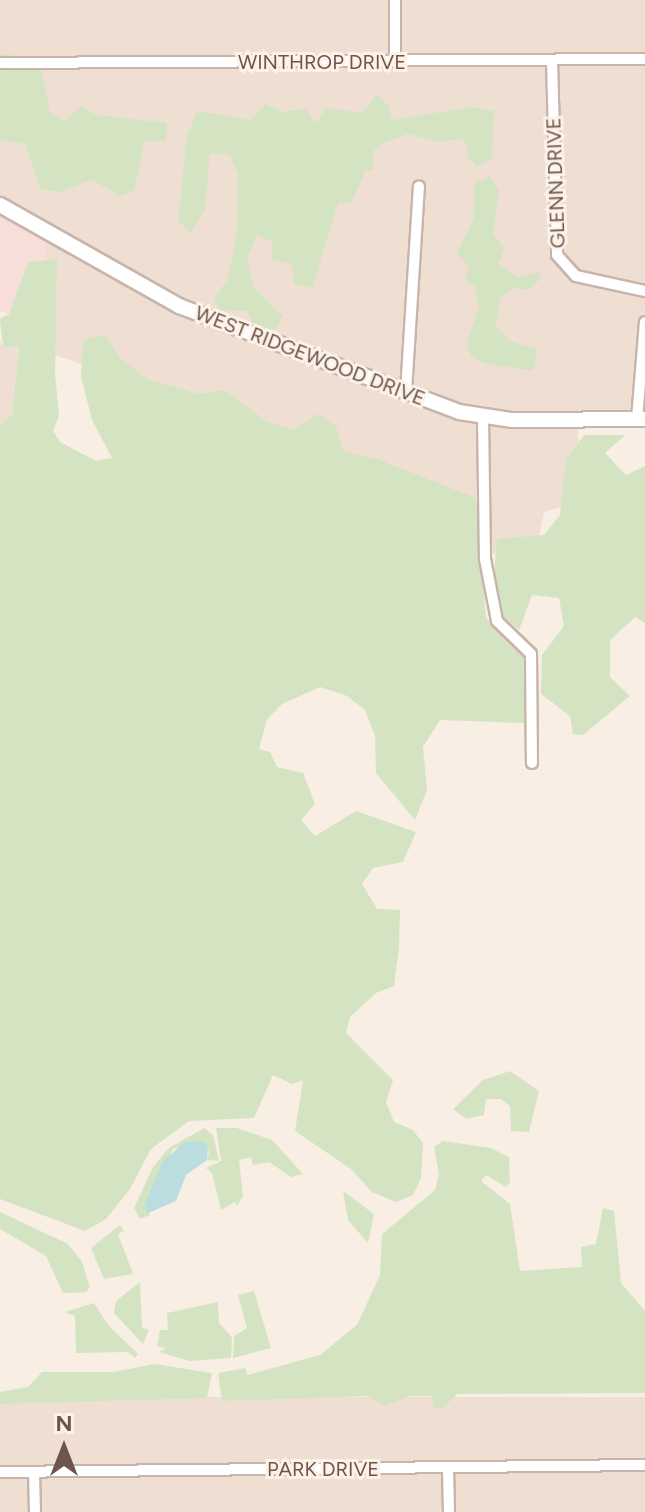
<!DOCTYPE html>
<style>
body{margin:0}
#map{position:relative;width:645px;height:1512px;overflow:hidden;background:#f9eee3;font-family:Figtree,sans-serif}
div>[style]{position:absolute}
.residential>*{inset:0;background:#efdfd2;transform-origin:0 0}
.commercial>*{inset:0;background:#f8ded8}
.green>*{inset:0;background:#d4e4c3}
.water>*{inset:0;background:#badedf}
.roads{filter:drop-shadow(2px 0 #c7b5ab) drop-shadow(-2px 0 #c7b5ab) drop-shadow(0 2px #c7b5ab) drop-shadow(0 -2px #c7b5ab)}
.street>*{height:10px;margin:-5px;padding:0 5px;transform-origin:5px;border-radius:5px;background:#fff}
.secondary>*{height:14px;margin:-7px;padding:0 7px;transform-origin:7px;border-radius:7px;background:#fff}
span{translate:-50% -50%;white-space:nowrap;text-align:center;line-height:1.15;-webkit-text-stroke:6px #fcf2e8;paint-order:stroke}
.street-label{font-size:20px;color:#6d544c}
.north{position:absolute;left:24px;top:1408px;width:80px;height:80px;-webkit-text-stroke:6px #fcf2e8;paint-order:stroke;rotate:0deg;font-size:22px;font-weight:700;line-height:32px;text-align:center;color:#6d544c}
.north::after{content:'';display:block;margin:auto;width:28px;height:36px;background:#6d544c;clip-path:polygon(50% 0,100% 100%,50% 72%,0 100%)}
</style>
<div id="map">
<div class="residential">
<i style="clip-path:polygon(0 0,645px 0,645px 409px,579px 412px,576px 503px,544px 512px,536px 554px,476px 553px,154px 389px,46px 352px,46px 241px,0 215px)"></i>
<i style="clip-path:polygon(0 341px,3px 347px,19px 345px,12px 415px,0 425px)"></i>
<i style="left:645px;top:1397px;width:115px;height:645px;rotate:90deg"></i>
</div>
<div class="commercial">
<i style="clip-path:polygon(0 215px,46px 241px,46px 260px,28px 262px,9px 314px,0 311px)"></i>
</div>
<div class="green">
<i style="clip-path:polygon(0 54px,39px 58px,50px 112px,65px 121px,81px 106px,97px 115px,167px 123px,166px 141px,145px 141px,134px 190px,121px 196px,92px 180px,60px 192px,40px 189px,25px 144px,0 140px)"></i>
<i style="clip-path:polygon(377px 95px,388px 105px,392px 120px,471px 107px,494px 111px,492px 158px,477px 167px,469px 159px,464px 139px,438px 142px,408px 134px,384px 143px,374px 150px,373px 170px,366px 170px,351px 203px,338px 203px,312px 288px,294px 284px,292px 264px,272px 259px,272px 242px,257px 235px,247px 259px,254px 287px,283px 316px,273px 332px,252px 323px,247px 311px,220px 310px,214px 298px,228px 279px,237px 230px,238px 175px,230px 155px,210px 153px,205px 209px,191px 233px,178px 221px,187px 136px,197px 111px,250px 120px,265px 104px,283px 112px,306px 108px,315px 123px,327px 108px,361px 113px)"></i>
<i style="clip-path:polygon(489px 176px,499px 190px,493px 234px,505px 249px,498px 263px,519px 278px,538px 272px,541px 278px,529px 290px,513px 288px,500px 298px,496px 326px,510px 341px,537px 350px,533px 371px,487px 364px,471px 357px,467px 343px,479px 307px,475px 287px,465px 280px,469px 267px,457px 253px,474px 217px,474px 184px)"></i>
<i style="clip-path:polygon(57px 259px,55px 373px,59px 416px,53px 431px,60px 442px,96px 461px,112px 458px,92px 420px,81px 377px,83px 340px,106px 335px,121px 359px,148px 379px,198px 394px,224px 390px,268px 422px,294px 430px,318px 414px,336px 426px,343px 451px,380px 460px,476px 498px,486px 618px,527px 656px,525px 723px,440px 720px,423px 747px,427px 790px,415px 820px,376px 773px,375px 736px,365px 710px,347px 696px,320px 687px,282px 704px,267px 719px,259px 749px,270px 752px,277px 767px,303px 773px,315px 804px,301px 820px,315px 836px,356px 811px,416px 832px,403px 862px,373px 868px,362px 884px,377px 909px,400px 910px,399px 947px,394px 986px,376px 993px,350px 1017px,346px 1033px,393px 1080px,386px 1102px,394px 1122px,413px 1130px,423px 1143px,421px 1178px,413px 1195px,396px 1202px,372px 1192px,351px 1169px,295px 1131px,303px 1080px,292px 1084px,273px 1075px,254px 1118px,189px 1121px,151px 1149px,130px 1189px,106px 1219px,85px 1231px,0 1199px,0 425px,12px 415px,19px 346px,3px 347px,0 319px,9px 314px,28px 262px)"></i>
<i style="clip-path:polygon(584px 435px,625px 435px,605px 453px,626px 475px,645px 466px,645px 623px,635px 617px,610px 640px,610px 677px,630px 696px,583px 735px,573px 734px,570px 716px,541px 694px,542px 655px,564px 626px,559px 598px,532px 595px,519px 630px,501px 614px,494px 575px,497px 539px,544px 535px,560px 515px,566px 459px)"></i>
<i style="clip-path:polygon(510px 1071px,539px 1091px,529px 1132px,511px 1131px,510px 1106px,501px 1099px,486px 1099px,484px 1115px,466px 1119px,453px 1109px,483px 1080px)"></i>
<i style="clip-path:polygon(204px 1128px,213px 1135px,219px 1161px,207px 1160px,209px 1152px,200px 1141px,173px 1149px,145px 1204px,150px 1215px,140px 1219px,134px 1208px,153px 1167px,169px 1148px)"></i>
<i style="clip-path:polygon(216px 1128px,237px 1128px,272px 1140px,303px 1174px,291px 1177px,269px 1162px,253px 1165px,251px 1157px,239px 1160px,243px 1196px,237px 1206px,235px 1202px,221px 1210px,212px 1173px,206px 1168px,221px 1161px)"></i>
<i style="clip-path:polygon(443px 1141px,491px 1148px,509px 1157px,510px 1182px,506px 1187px,486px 1175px,481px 1181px,510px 1204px,520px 1271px,582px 1267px,581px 1247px,596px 1244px,603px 1208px,614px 1211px,621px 1283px,645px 1311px,645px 1393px,457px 1394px,444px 1407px,433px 1408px,432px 1396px,410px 1396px,384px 1406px,368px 1396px,222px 1401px,218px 1373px,245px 1368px,248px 1375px,320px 1355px,357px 1325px,380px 1275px,382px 1234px,435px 1190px,439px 1174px,434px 1147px)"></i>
<i style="clip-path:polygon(343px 1191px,374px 1214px,368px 1243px,348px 1220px)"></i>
<i style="clip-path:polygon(0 1212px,68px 1244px,82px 1262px,90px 1287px,86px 1292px,63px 1293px,46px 1256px,0 1229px)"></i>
<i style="clip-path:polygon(120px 1225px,124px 1231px,118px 1234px,133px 1274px,104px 1279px,91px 1248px)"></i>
<i style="clip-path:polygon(140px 1282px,142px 1328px,149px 1330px,143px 1344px,114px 1313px,116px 1301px)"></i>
<i style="clip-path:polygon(254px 1291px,271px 1348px,233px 1358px,234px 1336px,247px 1328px,238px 1295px)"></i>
<i style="clip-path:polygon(218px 1302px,219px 1323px,232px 1337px,231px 1358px,189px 1361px,159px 1352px,166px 1348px,157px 1347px,160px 1330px,168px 1330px,167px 1313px)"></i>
<i style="clip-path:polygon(94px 1303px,109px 1326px,138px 1354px,135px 1358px,128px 1352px,76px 1353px,75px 1316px,65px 1312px)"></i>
<i style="clip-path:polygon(154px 1364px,212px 1373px,207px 1398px,0 1404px,0 1392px,28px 1387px,42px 1372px,114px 1372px)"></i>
</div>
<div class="water">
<i style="clip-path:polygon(200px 1141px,208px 1145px,207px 1160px,186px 1175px,176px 1201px,146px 1214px,145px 1204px,163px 1161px,185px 1142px)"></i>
</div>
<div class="roads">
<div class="street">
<i style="left:395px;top:0;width:61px;rotate:90deg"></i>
<i style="left:552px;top:60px;width:195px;rotate:88.5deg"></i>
<i style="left:557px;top:255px;width:28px;rotate:48deg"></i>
<i style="left:576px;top:276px;width:71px;rotate:12.3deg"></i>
<i style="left:0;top:63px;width:645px;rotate:-0.36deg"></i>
<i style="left:406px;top:392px;width:206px;rotate:-86.4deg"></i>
<i style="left:483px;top:417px;width:142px;rotate:89.2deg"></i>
<i style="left:485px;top:559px;width:63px;rotate:79deg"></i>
<i style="left:497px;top:621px;width:47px;rotate:44.1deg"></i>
<i style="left:531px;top:654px;width:109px;rotate:89.5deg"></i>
<i style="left:637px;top:419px;width:97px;rotate:-85.3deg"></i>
<i style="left:448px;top:1468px;width:44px;rotate:88.7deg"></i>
<i style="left:0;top:1472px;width:645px;rotate:-0.62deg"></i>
<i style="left:34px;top:1472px;width:40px;rotate:88.6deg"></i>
</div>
<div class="secondary">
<i style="left:0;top:205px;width:206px;rotate:29.4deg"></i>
<i style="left:179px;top:306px;width:299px;rotate:20.7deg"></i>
<i style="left:459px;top:412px;width:54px;rotate:8.6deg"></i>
<i style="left:512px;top:420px;width:133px;rotate:-0.4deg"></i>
</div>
</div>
<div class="street-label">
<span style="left:322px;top:62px">WINTHROP DRIVE</span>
<span style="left:556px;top:183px;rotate:-92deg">GLENN DRIVE</span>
<span style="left:310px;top:356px;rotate:21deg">WEST RIDGEWOOD DRIVE</span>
<span style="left:323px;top:1469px">PARK DRIVE</span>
</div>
<div class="north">N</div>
</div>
